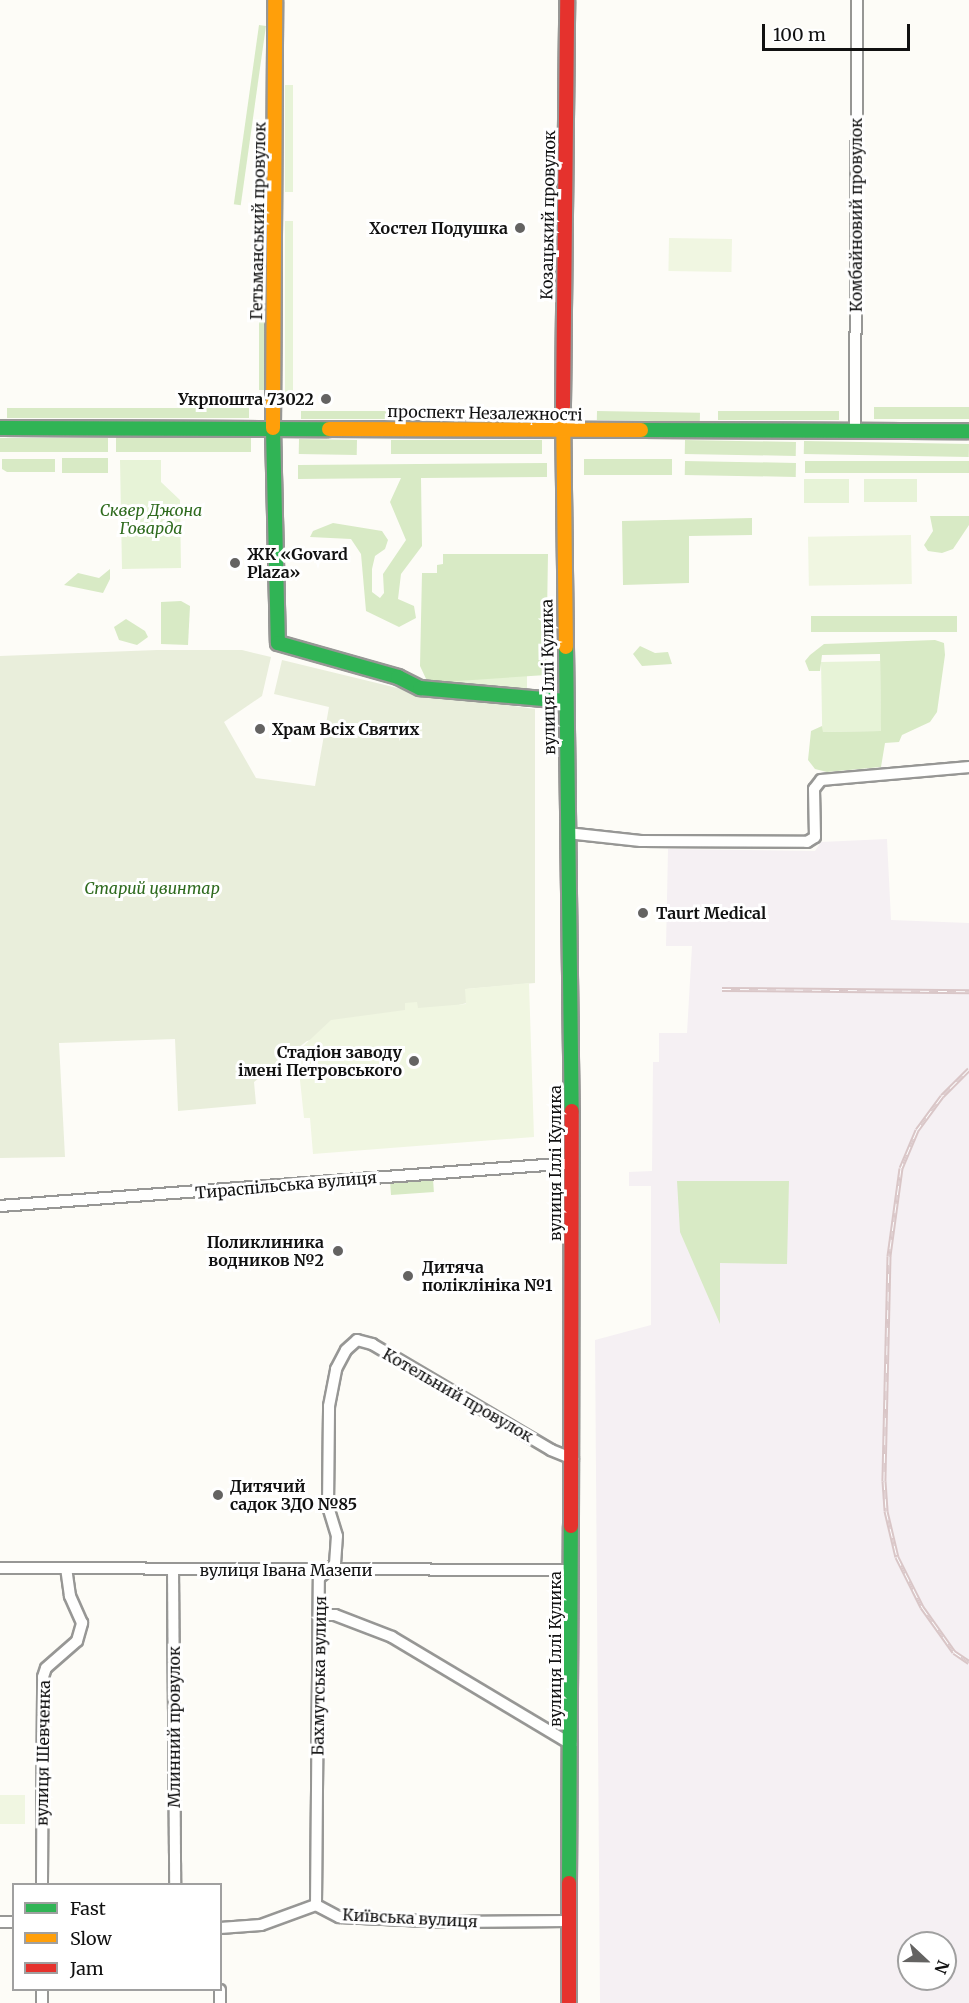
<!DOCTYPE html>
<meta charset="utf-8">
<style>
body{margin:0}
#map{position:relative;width:969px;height:2003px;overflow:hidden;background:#fdfcf7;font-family:Merriweather,serif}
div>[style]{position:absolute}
.industrial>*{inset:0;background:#f5f0f3}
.green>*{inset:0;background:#e7f3d7;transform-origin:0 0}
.forest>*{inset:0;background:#d8eac5;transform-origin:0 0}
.cemetery>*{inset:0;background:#e9eedb}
.pitch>*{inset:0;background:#f0f6e1;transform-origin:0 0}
.roads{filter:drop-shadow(2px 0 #979795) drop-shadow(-2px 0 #979795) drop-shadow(0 2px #979795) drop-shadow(0 -2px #979795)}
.street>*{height:10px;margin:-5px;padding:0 5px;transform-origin:5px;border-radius:5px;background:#fffffe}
.fast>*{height:14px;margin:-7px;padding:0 7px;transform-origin:7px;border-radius:7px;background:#30b455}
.slow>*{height:14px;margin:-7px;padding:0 7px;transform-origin:7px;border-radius:7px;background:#ff9f0a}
.jam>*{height:14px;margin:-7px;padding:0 7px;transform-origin:7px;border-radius:7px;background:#e5322d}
.rail>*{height:5px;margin-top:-2.5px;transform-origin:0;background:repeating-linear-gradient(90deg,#fff 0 9px,#d9c6c7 0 18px);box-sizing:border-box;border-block:2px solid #d9c6c7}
.dots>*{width:16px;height:16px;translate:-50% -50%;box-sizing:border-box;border:3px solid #fff;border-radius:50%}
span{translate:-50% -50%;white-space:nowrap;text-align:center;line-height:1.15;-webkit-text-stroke:6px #fff;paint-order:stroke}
.street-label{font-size:16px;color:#111}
.poi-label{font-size:16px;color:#111;font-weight:700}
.right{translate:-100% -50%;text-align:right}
.left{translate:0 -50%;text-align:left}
.park-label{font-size:16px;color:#2f6b1f;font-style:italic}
.legend{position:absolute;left:12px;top:1883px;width:210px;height:108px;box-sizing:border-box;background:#fff;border:2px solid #a0a0a0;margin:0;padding:8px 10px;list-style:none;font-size:18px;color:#111}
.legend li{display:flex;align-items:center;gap:12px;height:30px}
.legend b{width:30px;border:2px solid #a0a0a0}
.north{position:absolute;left:897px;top:1931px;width:60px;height:60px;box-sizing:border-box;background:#fff;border:2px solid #a0a0a0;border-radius:50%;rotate:112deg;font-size:16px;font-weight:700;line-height:24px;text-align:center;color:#111}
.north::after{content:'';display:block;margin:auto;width:21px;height:27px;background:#646362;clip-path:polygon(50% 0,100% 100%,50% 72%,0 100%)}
.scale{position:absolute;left:762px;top:24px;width:148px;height:27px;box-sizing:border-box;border:3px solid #111;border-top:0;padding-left:8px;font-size:18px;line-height:21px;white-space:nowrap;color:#111;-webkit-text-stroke:4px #fff;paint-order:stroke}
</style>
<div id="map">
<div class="industrial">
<i style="clip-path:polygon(evenodd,887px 839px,891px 920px,969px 923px,969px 2003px,600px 2003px,595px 1340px,651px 1325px,651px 1186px,629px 1186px,629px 1172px,652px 1171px,653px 1062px,659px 1062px,659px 1033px,687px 1033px,692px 946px,666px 946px,668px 849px,815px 851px,821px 842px,887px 839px,909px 1943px,945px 1943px,945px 1979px,909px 1979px,909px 1943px)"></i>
</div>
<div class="green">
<i style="left:285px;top:85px;width:8px;height:107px"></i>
<i style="left:285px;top:221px;width:8px;height:179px"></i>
<i style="left:482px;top:410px;width:58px;height:9px;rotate:1deg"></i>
<i style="clip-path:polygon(120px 460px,161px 460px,161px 482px,180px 500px,181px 568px,122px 569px)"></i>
<i style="left:804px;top:479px;width:45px;height:24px"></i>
<i style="left:917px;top:479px;width:23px;height:53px;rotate:90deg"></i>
<i style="left:880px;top:661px;width:70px;height:59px;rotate:89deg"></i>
<i style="clip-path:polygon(527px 674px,527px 694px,428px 683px)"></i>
</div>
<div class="forest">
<i style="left:259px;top:25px;width:7px;height:181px;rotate:8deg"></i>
<i style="left:259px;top:215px;width:8px;height:58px"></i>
<i style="left:259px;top:311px;width:7px;height:79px"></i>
<i style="left:969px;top:407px;width:12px;height:95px;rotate:90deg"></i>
<i style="left:7px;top:408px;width:242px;height:10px"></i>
<i style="left:301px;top:411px;width:123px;height:8px"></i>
<i style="left:597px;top:411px;width:103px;height:9px;rotate:1deg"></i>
<i style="left:839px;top:411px;width:9px;height:121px;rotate:90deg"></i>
<i style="left:251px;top:437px;width:15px;height:135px;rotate:90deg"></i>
<i style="left:108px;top:438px;width:14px;height:108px;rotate:90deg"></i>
<i style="left:299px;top:439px;width:58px;height:15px;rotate:1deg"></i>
<i style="left:391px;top:440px;width:151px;height:14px"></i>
<i style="left:685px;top:440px;width:111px;height:14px;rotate:1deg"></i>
<i style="left:804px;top:441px;width:165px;height:13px;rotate:1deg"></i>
<i style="left:62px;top:458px;width:46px;height:15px"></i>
<i style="clip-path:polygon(2px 459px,55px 459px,55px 472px,7px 472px,2px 469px)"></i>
<i style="left:584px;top:459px;width:88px;height:16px"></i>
<i style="left:685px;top:461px;width:111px;height:14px;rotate:1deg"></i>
<i style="left:805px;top:461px;width:164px;height:12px"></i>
<i style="clip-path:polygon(547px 463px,547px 477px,421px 478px,422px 546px,401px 574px,398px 599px,414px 606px,416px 618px,399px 627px,366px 611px,361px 554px,351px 539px,310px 537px,313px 531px,333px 523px,382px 531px,388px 540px,385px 549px,375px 556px,372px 569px,372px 592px,380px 598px,384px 593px,383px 574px,406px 540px,390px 502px,401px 478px,298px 479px,298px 465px)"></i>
<i style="clip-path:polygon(930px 516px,969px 516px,969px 525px,953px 549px,942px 553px,928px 551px,924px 545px,933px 531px)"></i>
<i style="clip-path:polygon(752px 518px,752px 535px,689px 536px,689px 583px,623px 585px,622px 521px)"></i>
<i style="clip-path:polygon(443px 554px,548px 554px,546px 675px,428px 683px,420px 666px,422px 573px,437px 573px,437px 565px,443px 564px)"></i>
<i style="clip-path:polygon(110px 569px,110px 579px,103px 593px,64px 585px,78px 573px,99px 578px)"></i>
<i style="clip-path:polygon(181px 601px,190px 606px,188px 645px,161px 644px,161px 602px)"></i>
<i style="left:957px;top:616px;width:16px;height:146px;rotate:90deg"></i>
<i style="clip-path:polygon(126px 619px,145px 631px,148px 637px,137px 645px,119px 640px,114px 627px)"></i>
<i style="clip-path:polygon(935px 640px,944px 643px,945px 655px,937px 712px,930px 722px,902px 735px,899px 742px,885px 743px,881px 767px,827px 772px,815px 769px,808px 760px,811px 731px,822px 726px,823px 732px,881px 731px,880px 654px,822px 655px,820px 671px,809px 671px,805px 661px,810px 655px,824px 644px)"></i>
<i style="clip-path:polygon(640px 646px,655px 653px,668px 652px,672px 664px,642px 666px,633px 654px)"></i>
<i style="left:433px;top:1179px;width:13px;height:43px;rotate:86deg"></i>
<i style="clip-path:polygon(677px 1181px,789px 1181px,787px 1264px,720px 1263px,720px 1324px,680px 1232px)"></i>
</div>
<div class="cemetery">
<i style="clip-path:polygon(157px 650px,242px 650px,271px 657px,262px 696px,224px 722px,256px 778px,315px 786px,329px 707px,274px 694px,282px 660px,418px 693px,535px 709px,535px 983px,466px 989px,467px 1003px,307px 1041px,254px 1082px,256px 1104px,178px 1111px,175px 1039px,59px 1043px,65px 1157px,0 1158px,0 656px)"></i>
</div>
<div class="pitch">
<i style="left:669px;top:238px;width:63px;height:33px;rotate:1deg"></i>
<i style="left:911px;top:535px;width:49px;height:103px;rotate:89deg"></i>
<i style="clip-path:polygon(529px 983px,534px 1137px,313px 1154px,310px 1118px,304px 1118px,297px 1052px,331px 1020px,405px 1010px,405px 1003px,417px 1002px,418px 1008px,466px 1004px,465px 989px)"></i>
<i style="left:0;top:1795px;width:25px;height:29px"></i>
</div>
<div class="roads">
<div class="street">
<i style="left:855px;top:431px;width:431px;rotate:-89.7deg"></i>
<i style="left:567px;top:833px;width:74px;rotate:6.2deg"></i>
<i style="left:641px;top:841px;width:166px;rotate:0.3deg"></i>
<i style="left:807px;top:842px;width:9px;rotate:-32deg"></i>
<i style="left:815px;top:837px;width:48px;rotate:-91.2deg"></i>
<i style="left:814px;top:789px;width:11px;rotate:-52deg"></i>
<i style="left:821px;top:780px;width:149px;rotate:-5deg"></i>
<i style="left:0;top:1206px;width:574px;rotate:-4.3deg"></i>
<i style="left:0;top:1568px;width:572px;rotate:0.2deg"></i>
<i style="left:173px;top:1570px;width:314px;rotate:89.6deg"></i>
<i style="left:321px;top:1615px;width:14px"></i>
<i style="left:335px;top:1615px;width:61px;rotate:21.1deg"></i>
<i style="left:392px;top:1637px;width:209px;rotate:30.9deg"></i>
<i style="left:42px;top:1884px;width:207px;rotate:-89.7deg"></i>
<i style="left:43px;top:1677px;width:9px;rotate:-72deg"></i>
<i style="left:46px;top:1668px;width:41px;rotate:-41.1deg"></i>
<i style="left:77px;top:1641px;width:19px;rotate:-74deg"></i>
<i style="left:82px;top:1623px;width:30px;rotate:-114deg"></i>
<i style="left:70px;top:1596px;width:27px;rotate:-98deg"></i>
<i style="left:316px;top:1905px;width:327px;rotate:-89.5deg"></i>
<i style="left:319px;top:1578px;width:21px;rotate:-41deg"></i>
<i style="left:335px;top:1564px;width:28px;rotate:-86deg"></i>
<i style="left:337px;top:1536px;width:31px;rotate:-107deg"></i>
<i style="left:328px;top:1506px;width:100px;rotate:-89.4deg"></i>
<i style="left:329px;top:1406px;width:38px;rotate:-79deg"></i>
<i style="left:336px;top:1369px;width:21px;rotate:-62deg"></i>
<i style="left:346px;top:1350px;width:15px;rotate:-42deg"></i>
<i style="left:357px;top:1340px;width:16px;rotate:15deg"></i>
<i style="left:372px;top:1344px;width:208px;rotate:30.6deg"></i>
<i style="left:551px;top:1450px;width:24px;rotate:22deg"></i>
<i style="left:0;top:1922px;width:14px"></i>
<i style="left:220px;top:1928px;width:41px;rotate:-4.2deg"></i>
<i style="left:261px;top:1925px;width:59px;rotate:-20deg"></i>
<i style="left:316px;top:1905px;width:26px;rotate:28deg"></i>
<i style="left:339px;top:1917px;width:110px;rotate:2.6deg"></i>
<i style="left:449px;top:1922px;width:120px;rotate:-0.5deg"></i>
<i style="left:220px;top:1990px;width:13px;rotate:90deg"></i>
<i style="left:42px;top:2003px;width:13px;rotate:-90deg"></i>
</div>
<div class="fast">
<i style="left:0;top:428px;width:329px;rotate:0.2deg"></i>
<i style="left:273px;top:428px;width:215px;rotate:88.7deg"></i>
<i style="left:278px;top:643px;width:125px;rotate:15.8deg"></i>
<i style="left:398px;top:677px;width:25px;rotate:27deg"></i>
<i style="left:420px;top:688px;width:146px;rotate:5.1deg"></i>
<i style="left:641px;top:430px;width:328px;rotate:0.2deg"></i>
<i style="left:566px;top:647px;width:464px;rotate:89.3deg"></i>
<i style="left:569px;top:1883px;width:357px;rotate:-89.7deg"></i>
</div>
<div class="slow">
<i style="left:563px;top:406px;width:241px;rotate:89.3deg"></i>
<i style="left:273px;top:428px;width:428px;rotate:-89.7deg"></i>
<i style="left:329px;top:429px;width:312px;rotate:0.2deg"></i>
</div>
<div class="jam">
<i style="left:563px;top:406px;width:406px;rotate:-89.4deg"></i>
<i style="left:571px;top:1526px;width:415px;rotate:-89.9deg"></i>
<i style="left:569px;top:2003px;width:120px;rotate:-90deg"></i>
</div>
</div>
<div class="rail">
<i style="left:722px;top:989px;width:247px;rotate:0.5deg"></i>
<i style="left:969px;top:1069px;width:38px;rotate:135deg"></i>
<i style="left:942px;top:1096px;width:42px;rotate:126.3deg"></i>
<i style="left:917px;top:1130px;width:41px;rotate:112.8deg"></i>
<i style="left:901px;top:1168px;width:89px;rotate:97.8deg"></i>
<i style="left:889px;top:1256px;width:225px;rotate:91.3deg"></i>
<i style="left:884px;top:1481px;width:30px;rotate:86deg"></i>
<i style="left:886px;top:1511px;width:47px;rotate:76.6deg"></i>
<i style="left:897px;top:1557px;width:56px;rotate:63.4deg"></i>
<i style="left:922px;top:1607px;width:55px;rotate:54.6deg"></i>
<i style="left:954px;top:1652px;width:18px;rotate:34deg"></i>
</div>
<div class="dots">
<i style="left:520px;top:228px;background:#646362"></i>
<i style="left:326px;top:399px;background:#646362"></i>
<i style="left:235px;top:563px;background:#646362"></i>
<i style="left:260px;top:729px;background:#646362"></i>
<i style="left:643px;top:913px;background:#646362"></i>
<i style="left:414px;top:1061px;background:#646362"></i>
<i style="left:338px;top:1251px;background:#646362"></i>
<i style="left:408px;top:1276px;background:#646362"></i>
<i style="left:218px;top:1495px;background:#646362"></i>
</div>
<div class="street-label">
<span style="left:548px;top:215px;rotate:-89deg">Козацький провулок</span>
<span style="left:856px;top:215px;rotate:-90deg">Комбайновий провулок</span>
<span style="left:258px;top:221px;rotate:-89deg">Гетьманський провулок</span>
<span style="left:485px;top:413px;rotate:1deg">проспект Незалежності</span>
<span style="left:548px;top:677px;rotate:-91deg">вулиця Іллі Кулика</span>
<span style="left:555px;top:1163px;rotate:-90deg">вулиця Іллі Кулика</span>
<span style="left:286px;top:1185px;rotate:-5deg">Тираспільська вулиця</span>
<span style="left:458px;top:1395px;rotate:30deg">Котельний провулок</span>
<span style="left:286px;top:1570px">вулиця Івана Мазепи</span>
<span style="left:555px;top:1649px;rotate:-90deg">вулиця Іллі Кулика</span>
<span style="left:319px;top:1676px;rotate:-89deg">Бахмутська вулиця</span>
<span style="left:174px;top:1727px;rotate:-90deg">Млинний провулок</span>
<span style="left:43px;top:1753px;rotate:-89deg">вулиця Шевченка</span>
<span style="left:410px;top:1918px;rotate:3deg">Київська вулиця</span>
</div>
<div class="poi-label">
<span class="right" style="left:508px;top:228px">Хостел Подушка</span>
<span class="right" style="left:314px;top:399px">Укрпошта 73022</span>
<span class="left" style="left:247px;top:563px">ЖК «Govard<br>Plaza»</span>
<span class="left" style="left:272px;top:729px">Храм Всіх Святих</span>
<span class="left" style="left:656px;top:913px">Taurt Medical</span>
<span class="right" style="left:402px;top:1061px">Стадіон заводу<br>імені Петровського</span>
<span class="right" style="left:324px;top:1251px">Поликлиника<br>водников №2</span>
<span class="left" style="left:422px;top:1276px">Дитяча<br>поліклініка №1</span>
<span class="left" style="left:230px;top:1495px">Дитячий<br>садок ЗДО №85</span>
</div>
<div class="park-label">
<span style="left:151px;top:519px">Сквер Джона<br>Говарда</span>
<span style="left:152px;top:888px">Старий цвинтар</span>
</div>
<ul class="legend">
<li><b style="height:8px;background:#30b455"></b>Fast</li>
<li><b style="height:8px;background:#ff9f0a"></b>Slow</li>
<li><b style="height:8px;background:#e5322d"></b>Jam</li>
</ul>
<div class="north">N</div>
<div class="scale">100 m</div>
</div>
